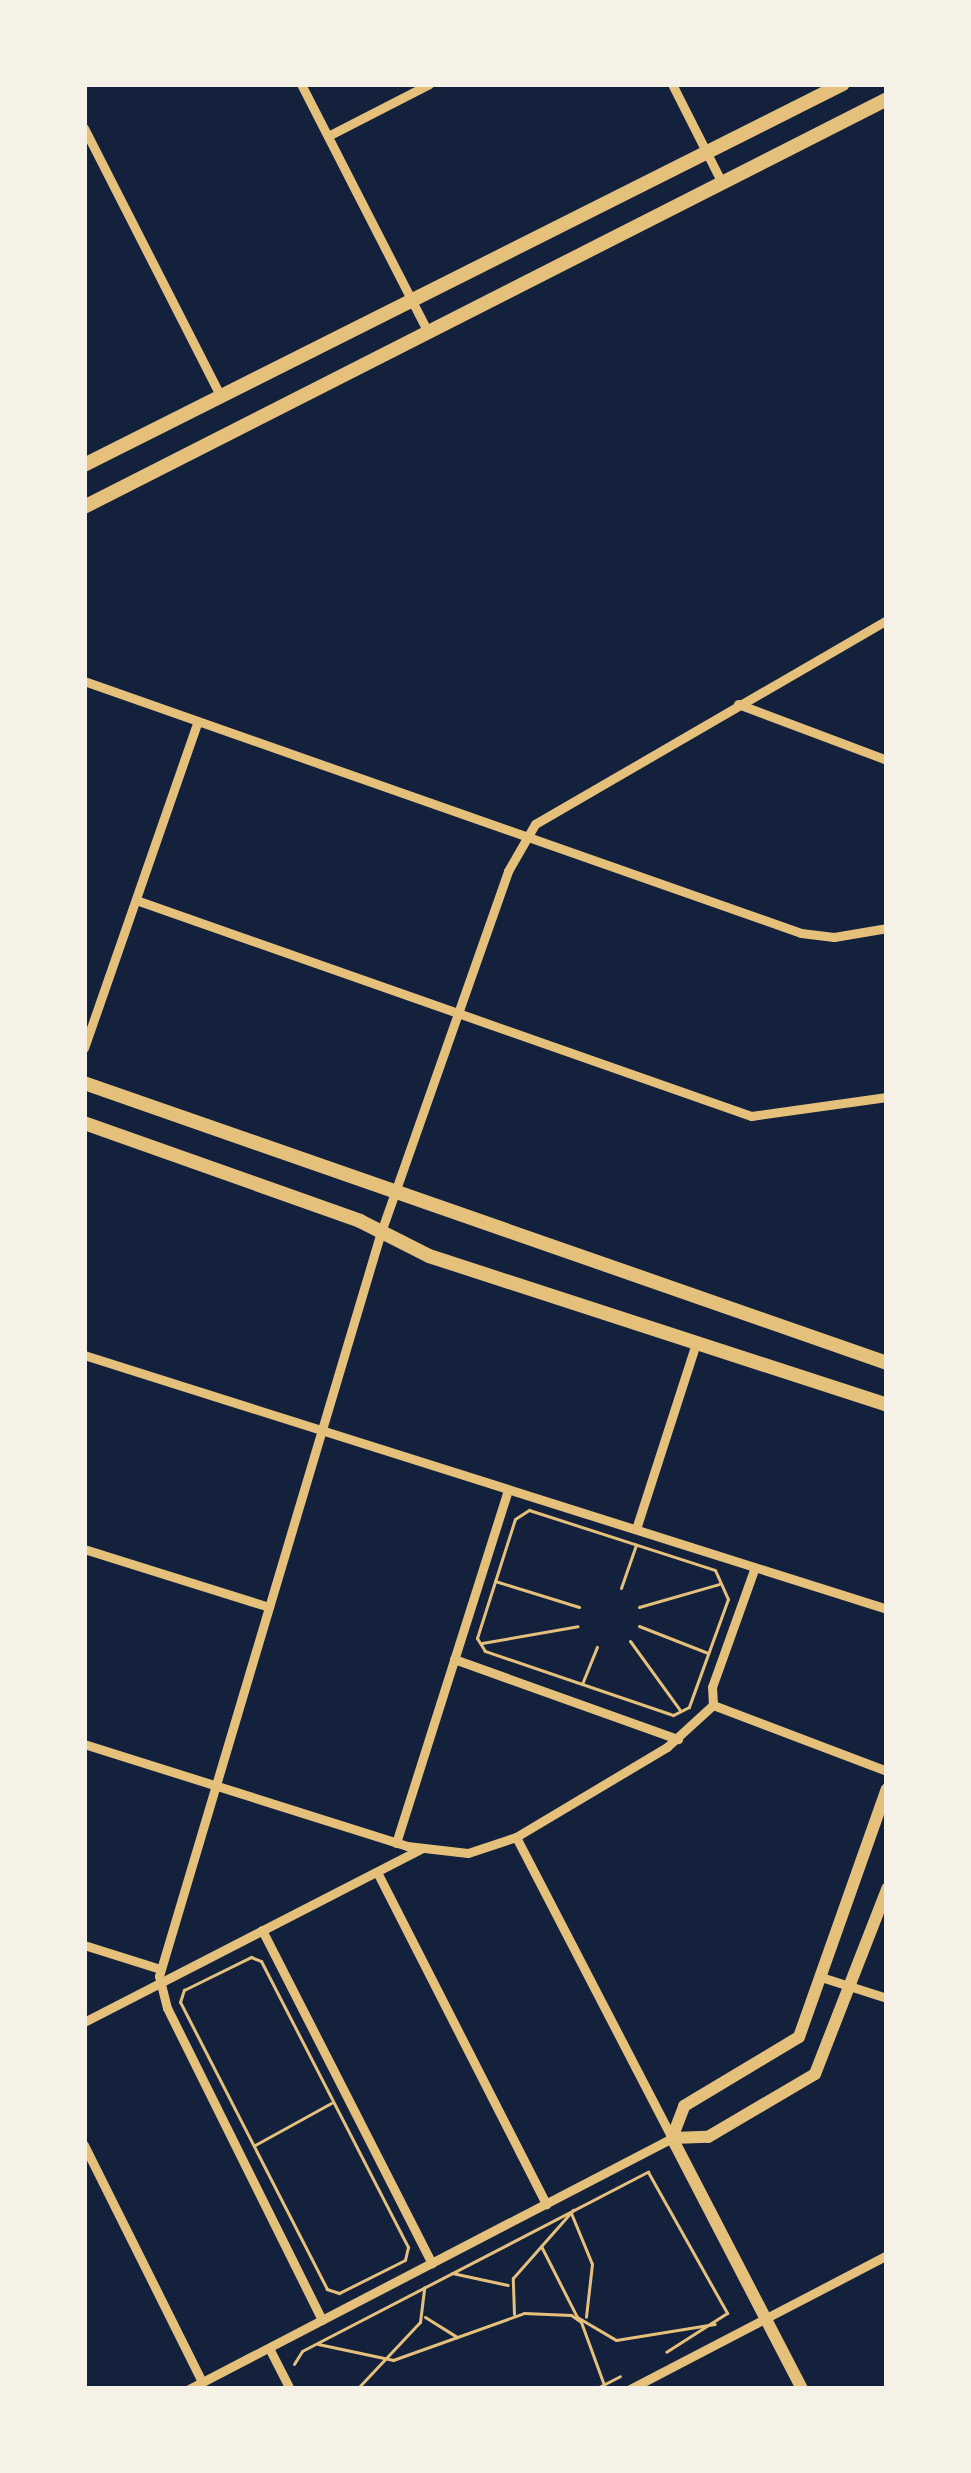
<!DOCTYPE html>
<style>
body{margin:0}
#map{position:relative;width:971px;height:2473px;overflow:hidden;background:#14213d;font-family:"PT Sans Narrow",sans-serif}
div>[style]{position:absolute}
.path>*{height:3px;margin:-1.5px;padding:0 1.5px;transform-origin:1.5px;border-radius:1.5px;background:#e5c07b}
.minor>*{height:9px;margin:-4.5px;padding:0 4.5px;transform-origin:4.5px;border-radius:4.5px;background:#e5c07b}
.tertiary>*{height:12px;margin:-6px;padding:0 6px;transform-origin:6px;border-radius:6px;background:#e5c07b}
.secondary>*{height:14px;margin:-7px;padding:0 7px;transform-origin:7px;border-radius:7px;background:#e5c07b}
span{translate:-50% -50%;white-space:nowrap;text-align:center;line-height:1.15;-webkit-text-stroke:12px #f6f1e7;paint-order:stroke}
.frame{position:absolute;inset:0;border:87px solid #f6f1e7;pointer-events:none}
</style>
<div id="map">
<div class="path">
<i style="left:529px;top:1510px;width:195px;rotate:17.9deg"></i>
<i style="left:715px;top:1570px;width:32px;rotate:66deg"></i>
<i style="left:728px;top:1599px;width:115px;rotate:109.9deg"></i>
<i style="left:689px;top:1707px;width:18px;rotate:153deg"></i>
<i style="left:673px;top:1715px;width:199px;rotate:-161.2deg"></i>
<i style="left:485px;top:1651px;width:15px;rotate:-122deg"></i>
<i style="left:477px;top:1638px;width:125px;rotate:-72.3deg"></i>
<i style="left:515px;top:1519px;width:17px;rotate:-33deg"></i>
<i style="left:495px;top:1581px;width:88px;rotate:17.2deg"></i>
<i style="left:621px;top:1588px;width:46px;rotate:-70.8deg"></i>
<i style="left:639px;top:1607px;width:83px;rotate:-16deg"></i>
<i style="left:639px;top:1626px;width:74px;rotate:21.4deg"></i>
<i style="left:630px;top:1641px;width:85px;rotate:54.1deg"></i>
<i style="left:482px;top:1643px;width:97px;rotate:-10deg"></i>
<i style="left:582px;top:1684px;width:40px;rotate:-68deg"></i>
<i style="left:251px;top:1957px;width:11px;rotate:22deg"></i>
<i style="left:261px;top:1961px;width:322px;rotate:62.8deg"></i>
<i style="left:408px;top:2247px;width:13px;rotate:103deg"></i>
<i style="left:405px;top:2260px;width:74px;rotate:153.4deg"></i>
<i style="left:339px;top:2293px;width:13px;rotate:-162deg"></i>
<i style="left:327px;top:2289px;width:322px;rotate:-117.1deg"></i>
<i style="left:180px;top:2002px;width:13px;rotate:-72deg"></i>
<i style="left:184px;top:1990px;width:75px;rotate:-26.2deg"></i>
<i style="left:255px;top:2145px;width:87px;rotate:-28.9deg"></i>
<i style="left:571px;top:2213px;width:55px;rotate:67.6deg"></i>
<i style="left:592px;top:2264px;width:53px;rotate:96.5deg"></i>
<i style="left:541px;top:2246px;width:80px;rotate:63.1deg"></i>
<i style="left:577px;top:2317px;width:45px;rotate:30.5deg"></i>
<i style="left:616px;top:2340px;width:100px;rotate:-9.2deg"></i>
<i style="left:452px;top:2273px;width:57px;rotate:12.1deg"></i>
<i style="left:514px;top:2314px;width:36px;rotate:-92deg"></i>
<i style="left:513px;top:2278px;width:91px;rotate:-48.6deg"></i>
<i style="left:425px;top:2317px;width:38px;rotate:32deg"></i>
<i style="left:318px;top:2344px;width:77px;rotate:12deg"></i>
<i style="left:393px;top:2360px;width:139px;rotate:-19.7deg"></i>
<i style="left:524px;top:2313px;width:47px;rotate:2.4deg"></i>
<i style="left:571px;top:2315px;width:12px;rotate:35deg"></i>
<i style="left:581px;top:2322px;width:67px;rotate:69.9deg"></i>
<i style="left:294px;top:2364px;width:15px;rotate:-58deg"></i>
<i style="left:302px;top:2351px;width:390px;rotate:-27.4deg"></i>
<i style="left:648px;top:2172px;width:162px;rotate:60.7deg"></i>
<i style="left:727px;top:2313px;width:72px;rotate:147.4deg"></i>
<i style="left:357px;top:2389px;width:92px;rotate:-46.8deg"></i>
<i style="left:420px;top:2322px;width:35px;rotate:-83deg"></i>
<i style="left:595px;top:2389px;width:28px;rotate:-27deg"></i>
</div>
<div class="minor">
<i style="left:301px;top:84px;width:279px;rotate:62.9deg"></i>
<i style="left:672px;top:84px;width:111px;rotate:63.2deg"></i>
<i style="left:84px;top:128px;width:302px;rotate:63deg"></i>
<i style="left:328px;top:136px;width:114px;rotate:-27.2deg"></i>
<i style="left:84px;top:681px;width:760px;rotate:19.36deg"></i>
<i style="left:801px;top:933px;width:33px;rotate:7deg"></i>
<i style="left:834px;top:937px;width:54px;rotate:-9.6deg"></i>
<i style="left:738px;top:704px;width:159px;rotate:20.6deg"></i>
<i style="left:136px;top:900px;width:652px;rotate:19.35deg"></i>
<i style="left:751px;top:1116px;width:137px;rotate:-8deg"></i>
<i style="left:84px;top:1048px;width:346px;rotate:-70.8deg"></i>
<i style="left:84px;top:1355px;width:842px;rotate:17.55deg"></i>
<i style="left:636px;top:1529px;width:195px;rotate:-72.1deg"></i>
<i style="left:84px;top:1549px;width:194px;rotate:17.4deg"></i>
<i style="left:454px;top:1659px;width:238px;rotate:19.7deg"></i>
<i style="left:713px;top:1705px;width:186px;rotate:20.8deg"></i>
<i style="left:713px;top:1705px;width:18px;rotate:-93deg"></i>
<i style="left:712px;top:1687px;width:127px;rotate:-70.3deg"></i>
<i style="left:84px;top:1744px;width:339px;rotate:17.5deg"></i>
<i style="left:407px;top:1846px;width:61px;rotate:6.5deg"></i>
<i style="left:468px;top:1853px;width:51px;rotate:-18.4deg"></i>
<i style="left:516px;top:1837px;width:176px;rotate:-30.8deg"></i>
<i style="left:667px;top:1747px;width:62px;rotate:-42.4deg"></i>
<i style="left:396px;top:1843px;width:371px;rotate:-72.4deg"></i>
<i style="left:377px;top:1872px;width:373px;rotate:63deg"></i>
<i style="left:262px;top:1930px;width:374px;rotate:63deg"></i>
<i style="left:84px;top:1945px;width:80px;rotate:17.5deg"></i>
<i style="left:821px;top:1977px;width:69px;rotate:17.7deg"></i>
<i style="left:84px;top:2022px;width:379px;rotate:-27.2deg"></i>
<i style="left:84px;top:2145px;width:265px;rotate:63.5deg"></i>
<i style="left:322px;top:2320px;width:348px;rotate:-116.4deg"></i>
<i style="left:167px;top:2008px;width:33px;rotate:-104deg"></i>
<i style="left:159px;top:1976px;width:776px;rotate:-73.39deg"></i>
<i style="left:381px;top:1232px;width:383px;rotate:-70.6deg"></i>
<i style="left:508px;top:871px;width:54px;rotate:-60.1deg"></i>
<i style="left:535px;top:824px;width:407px;rotate:-30.1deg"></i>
<i style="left:269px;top:2348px;width:46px;rotate:62.9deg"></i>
<i style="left:189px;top:2389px;width:544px;rotate:-27.46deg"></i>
<i style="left:672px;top:2138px;width:339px;rotate:-117.4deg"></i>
<i style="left:630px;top:2389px;width:290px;rotate:-27.5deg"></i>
</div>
<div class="tertiary">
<i style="left:672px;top:2138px;width:34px;rotate:-69deg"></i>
<i style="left:684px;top:2106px;width:134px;rotate:-31deg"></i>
<i style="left:799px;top:2037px;width:263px;rotate:-70.5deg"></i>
<i style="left:672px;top:2138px;width:36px;rotate:-2deg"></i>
<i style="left:708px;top:2137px;width:124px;rotate:-30.5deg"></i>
<i style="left:815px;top:2074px;width:199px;rotate:-68.7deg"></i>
<i style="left:672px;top:2138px;width:283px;rotate:62.6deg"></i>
</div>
<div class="secondary">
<i style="left:84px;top:465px;width:849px;rotate:-26.66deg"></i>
<i style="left:84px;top:507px;width:901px;rotate:-26.93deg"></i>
<i style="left:84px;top:1083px;width:850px;rotate:19.22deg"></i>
<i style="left:84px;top:1123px;width:293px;rotate:19.5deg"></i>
<i style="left:360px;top:1221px;width:77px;rotate:26.9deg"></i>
<i style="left:429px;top:1256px;width:482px;rotate:18deg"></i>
</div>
<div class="frame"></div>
</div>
